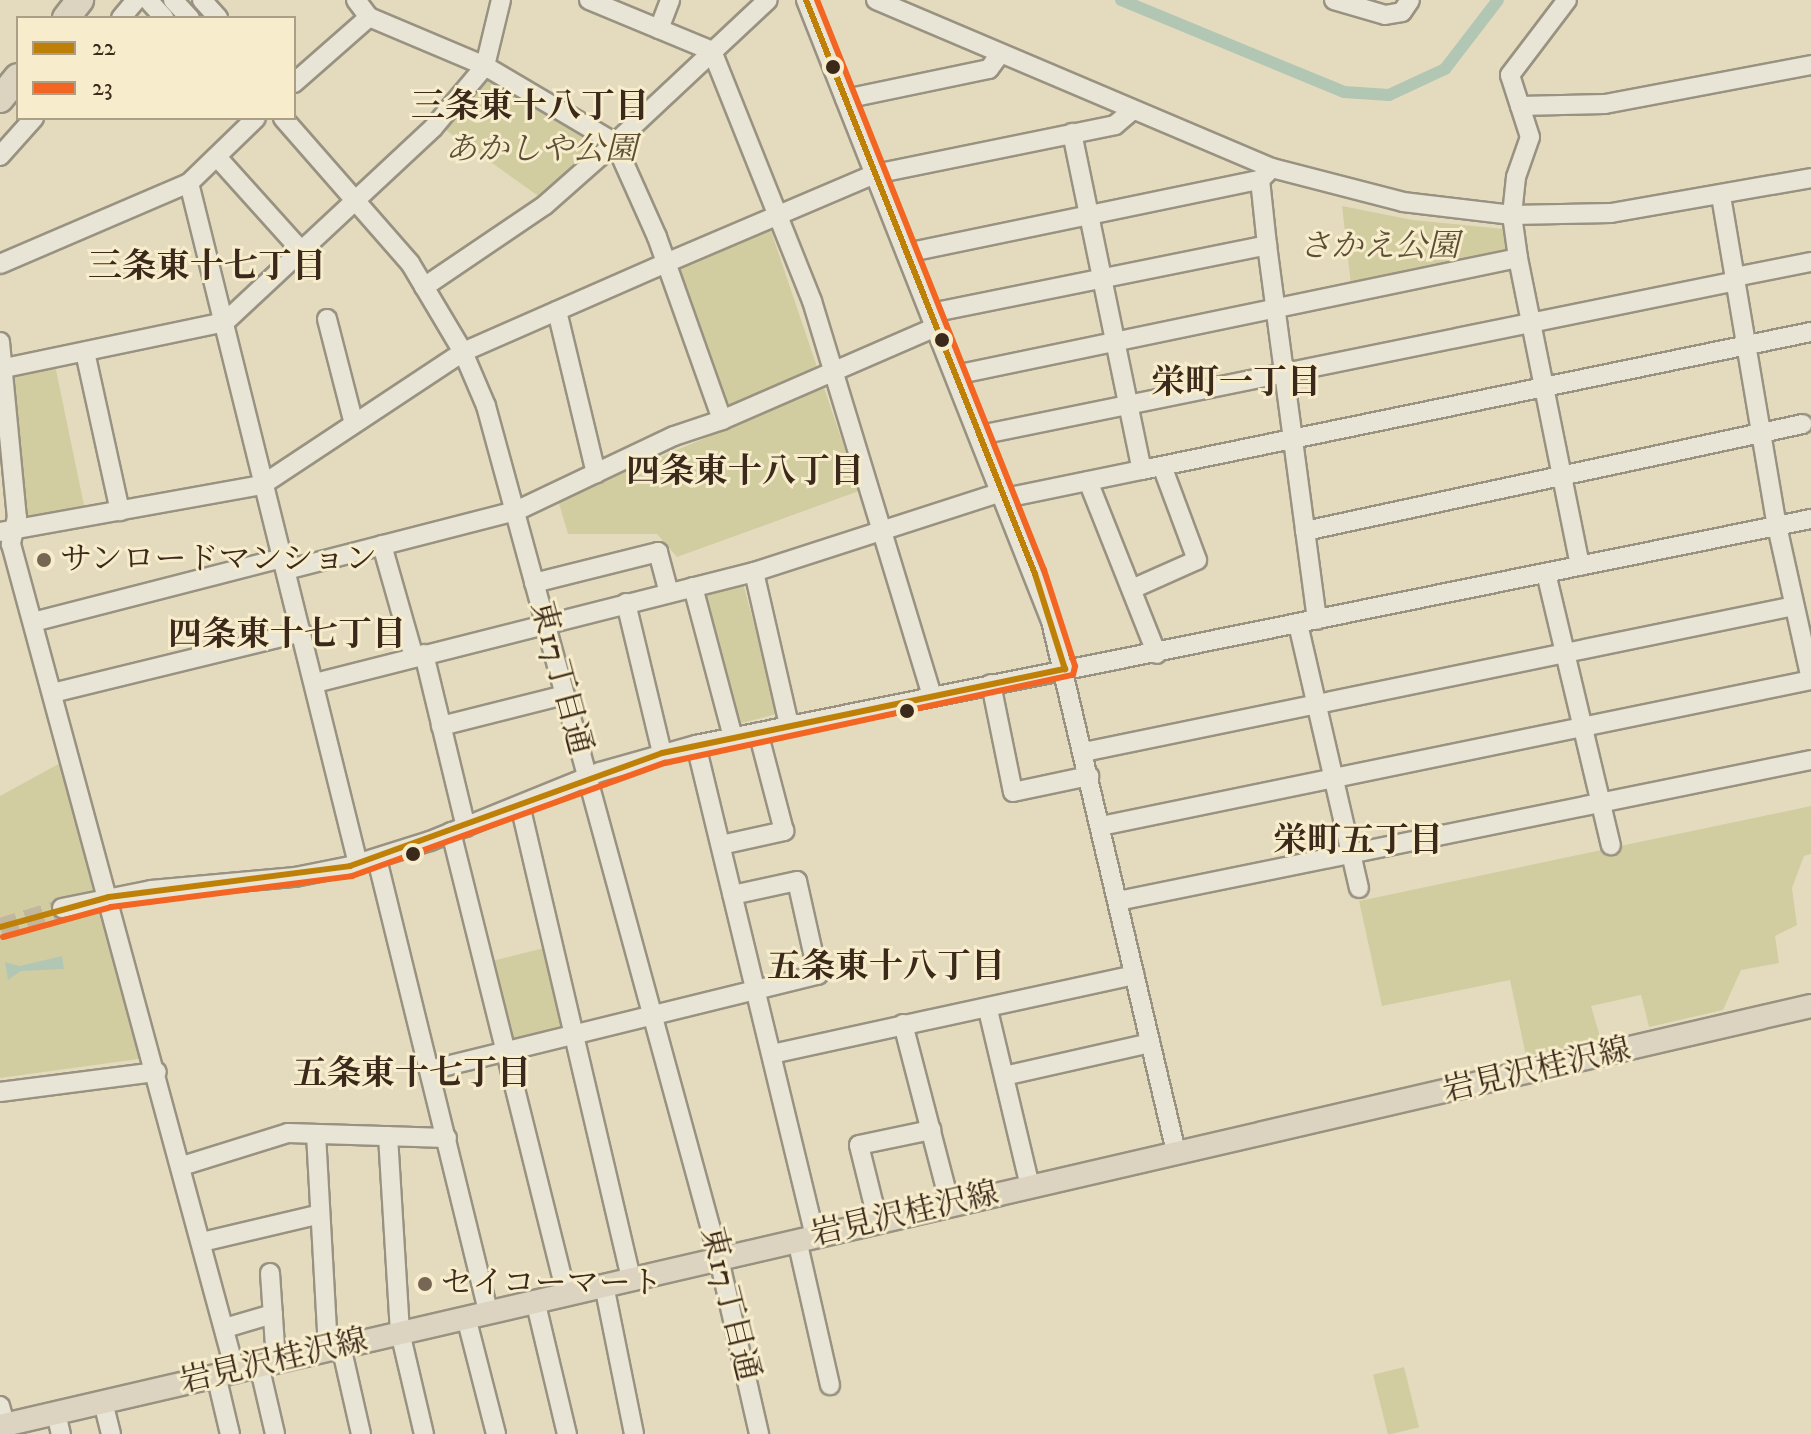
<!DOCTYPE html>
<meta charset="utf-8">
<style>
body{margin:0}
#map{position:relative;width:1811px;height:1434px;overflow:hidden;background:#e4dbbf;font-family:"IM FELL DW Pica","Noto Serif JP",serif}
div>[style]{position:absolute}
.green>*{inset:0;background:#d2cda0;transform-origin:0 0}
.water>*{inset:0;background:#b2c6b4}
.canal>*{height:12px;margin:-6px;padding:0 6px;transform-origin:6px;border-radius:6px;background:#b2c6b4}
.minor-tunnel>*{height:18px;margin-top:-9px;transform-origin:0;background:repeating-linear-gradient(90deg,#c2b79e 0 18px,transparent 0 27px)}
.roads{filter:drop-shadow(2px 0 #999281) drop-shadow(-2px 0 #999281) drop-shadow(0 2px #999281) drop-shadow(0 -2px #999281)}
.minor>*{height:18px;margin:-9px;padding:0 9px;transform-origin:9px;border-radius:9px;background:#e8e4d6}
.major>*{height:22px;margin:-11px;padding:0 11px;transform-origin:11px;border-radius:11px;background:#dcd4c1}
.highway>*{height:26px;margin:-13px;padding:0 13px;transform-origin:13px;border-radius:13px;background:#dcd4c1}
.bus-1>*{height:6px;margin:-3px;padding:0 3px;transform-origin:3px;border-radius:3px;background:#bf8008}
.bus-2>*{height:6px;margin:-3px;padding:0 3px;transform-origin:3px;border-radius:3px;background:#f26522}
.dots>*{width:22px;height:22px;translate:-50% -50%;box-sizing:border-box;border:4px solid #f7edcc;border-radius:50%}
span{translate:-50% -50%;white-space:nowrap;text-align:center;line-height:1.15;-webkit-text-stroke:6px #f7edcc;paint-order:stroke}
.park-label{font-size:32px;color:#5d4f36;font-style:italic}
.poi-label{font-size:32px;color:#3b291c}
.left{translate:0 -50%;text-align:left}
.street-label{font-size:32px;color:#3b291c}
.neighbourhood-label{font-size:34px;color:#3b291c;font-weight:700}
.legend{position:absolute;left:16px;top:16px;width:280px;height:104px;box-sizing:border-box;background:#f7edcc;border:2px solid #ac9f86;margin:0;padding:10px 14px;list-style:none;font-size:24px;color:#3b291c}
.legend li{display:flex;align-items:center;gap:16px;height:40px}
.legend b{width:40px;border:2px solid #ac9f86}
</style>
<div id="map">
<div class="green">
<i style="clip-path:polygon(486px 71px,607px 144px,544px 200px,440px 126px)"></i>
<i style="clip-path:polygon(1342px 206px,1413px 220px,1504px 229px,1507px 253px,1351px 285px)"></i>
<i style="clip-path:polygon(769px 225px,859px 491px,677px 557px,657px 534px,568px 534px,558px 500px,729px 428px,677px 259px)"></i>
<i style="clip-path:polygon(55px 365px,85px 510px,24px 521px,14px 373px)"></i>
<i style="left:743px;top:583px;width:135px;height:40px;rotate:75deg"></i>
<i style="clip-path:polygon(64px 761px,146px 1058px,0 1078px,0 796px)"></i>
<i style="clip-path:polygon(1811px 806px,1811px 854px,1804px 856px,1792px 888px,1797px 925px,1775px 936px,1779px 963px,1741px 970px,1723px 1010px,1649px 1027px,1641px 995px,1591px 1006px,1601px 1040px,1526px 1056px,1510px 980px,1382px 1006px,1359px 901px)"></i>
<i style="left:548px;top:947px;width:86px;height:63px;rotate:76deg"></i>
<i style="left:1404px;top:1367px;width:62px;height:32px;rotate:76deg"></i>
</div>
<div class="water">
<i style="clip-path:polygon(62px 956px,64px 969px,21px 971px,8px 980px,5px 962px,20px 966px)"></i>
</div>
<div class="canal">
<i style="left:1121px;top:0;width:241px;rotate:22.4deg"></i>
<i style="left:1344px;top:92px;width:45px;rotate:3.8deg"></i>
<i style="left:1389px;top:95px;width:62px;rotate:-24.9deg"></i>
<i style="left:1445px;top:69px;width:87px;rotate:-52.5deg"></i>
</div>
<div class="minor-tunnel">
<i style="left:0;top:927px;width:65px;rotate:-17deg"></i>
</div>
<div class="roads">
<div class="minor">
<i style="left:148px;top:0;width:24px;rotate:48deg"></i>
<i style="left:173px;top:0;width:25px;rotate:47deg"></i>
<i style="left:202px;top:0;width:24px;rotate:48deg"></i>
<i style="left:356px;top:0;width:21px;rotate:53deg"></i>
<i style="left:589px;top:0;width:133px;rotate:22.5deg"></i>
<i style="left:712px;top:51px;width:269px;rotate:68.2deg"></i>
<i style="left:812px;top:301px;width:412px;rotate:73.1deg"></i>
<i style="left:806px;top:0;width:668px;rotate:68.47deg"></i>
<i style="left:1051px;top:621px;width:546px;rotate:76.75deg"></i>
<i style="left:876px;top:0;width:430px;rotate:23deg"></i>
<i style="left:1272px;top:168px;width:135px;rotate:14.5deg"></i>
<i style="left:1403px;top:202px;width:110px;rotate:6.8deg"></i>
<i style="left:1512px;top:215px;width:99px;rotate:-1.2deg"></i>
<i style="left:1611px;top:213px;width:203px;rotate:-9.9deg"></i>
<i style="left:1334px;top:0;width:53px;rotate:16.4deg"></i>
<i style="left:1385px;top:15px;width:17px;rotate:-10deg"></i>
<i style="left:1402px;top:12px;width:14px;rotate:-56deg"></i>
<i style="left:121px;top:18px;width:23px;rotate:-50deg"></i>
<i style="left:659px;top:29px;width:31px;rotate:-69deg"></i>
<i style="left:294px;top:83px;width:100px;rotate:-41.3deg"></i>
<i style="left:369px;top:17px;width:126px;rotate:22.9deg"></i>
<i style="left:485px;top:66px;width:151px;rotate:30.6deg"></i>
<i style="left:615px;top:143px;width:209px;rotate:-43.1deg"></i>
<i style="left:845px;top:99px;width:147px;rotate:-11.8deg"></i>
<i style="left:989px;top:69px;width:19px;rotate:-54deg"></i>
<i style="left:1520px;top:106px;width:85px;rotate:-1.3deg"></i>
<i style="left:1605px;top:104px;width:210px;rotate:-10.7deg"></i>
<i style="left:283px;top:118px;width:193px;rotate:48.8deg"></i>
<i style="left:410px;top:263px;width:104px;rotate:59.2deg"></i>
<i style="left:463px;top:352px;width:59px;rotate:66.9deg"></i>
<i style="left:486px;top:406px;width:884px;rotate:74.72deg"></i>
<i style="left:719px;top:1259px;width:180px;rotate:77.1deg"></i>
<i style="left:1072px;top:133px;width:344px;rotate:78.3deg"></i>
<i style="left:1142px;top:470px;width:683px;rotate:-11.66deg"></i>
<i style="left:0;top:156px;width:51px;rotate:-48.2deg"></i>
<i style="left:217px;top:157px;width:122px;rotate:48deg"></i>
<i style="left:189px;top:183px;width:702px;rotate:76.06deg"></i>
<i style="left:1721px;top:196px;width:335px;rotate:80.4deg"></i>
<i style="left:1777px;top:526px;width:157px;rotate:77.5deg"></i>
<i style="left:1267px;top:245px;width:378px;rotate:82.4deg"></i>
<i style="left:906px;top:253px;width:361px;rotate:-11.7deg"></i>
<i style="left:1260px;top:180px;width:11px;rotate:-45deg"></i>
<i style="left:1518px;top:258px;width:314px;rotate:78.6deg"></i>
<i style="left:0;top:264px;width:206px;rotate:-23.2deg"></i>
<i style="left:189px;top:183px;width:93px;rotate:-44.1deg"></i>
<i style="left:1735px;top:277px;width:77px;rotate:-11.2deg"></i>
<i style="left:424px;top:287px;width:146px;rotate:-34.1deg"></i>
<i style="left:545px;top:205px;width:94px;rotate:-41.5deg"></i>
<i style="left:615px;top:143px;width:103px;rotate:65.9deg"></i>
<i style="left:657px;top:237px;width:194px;rotate:70.4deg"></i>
<i style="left:722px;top:420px;width:233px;rotate:-23.5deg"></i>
<i style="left:557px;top:311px;width:167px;rotate:76.5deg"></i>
<i style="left:931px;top:313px;width:343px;rotate:-11.4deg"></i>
<i style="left:1267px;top:245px;width:65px;rotate:-96.1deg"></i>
<i style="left:327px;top:319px;width:108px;rotate:75.6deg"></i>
<i style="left:0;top:342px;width:176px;rotate:84.5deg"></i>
<i style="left:17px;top:517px;width:28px;rotate:103deg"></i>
<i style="left:11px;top:544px;width:857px;rotate:74.84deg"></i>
<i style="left:85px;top:352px;width:163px;rotate:77.6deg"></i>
<i style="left:0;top:369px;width:230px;rotate:-11.8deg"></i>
<i style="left:225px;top:322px;width:284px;rotate:-43deg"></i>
<i style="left:433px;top:128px;width:81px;rotate:-50deg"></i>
<i style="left:485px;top:66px;width:68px;rotate:-76.4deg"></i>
<i style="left:955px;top:375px;width:575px;rotate:-11.74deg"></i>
<i style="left:1518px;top:258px;width:43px;rotate:-97.9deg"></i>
<i style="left:1512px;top:215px;width:38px;rotate:-84deg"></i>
<i style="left:1516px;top:177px;width:42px;rotate:-70.7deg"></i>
<i style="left:1530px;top:137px;width:65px;rotate:-107.9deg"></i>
<i style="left:1510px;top:75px;width:94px;rotate:-52.8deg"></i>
<i style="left:980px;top:435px;width:772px;rotate:-11.51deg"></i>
<i style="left:1088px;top:481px;width:186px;rotate:68.3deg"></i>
<i style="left:1005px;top:498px;width:140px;rotate:-11.6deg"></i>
<i style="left:1305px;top:531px;width:509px;rotate:-12.13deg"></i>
<i style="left:0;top:532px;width:266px;rotate:-10.2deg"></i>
<i style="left:262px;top:485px;width:241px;rotate:-33.5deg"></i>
<i style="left:463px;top:352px;width:222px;rotate:-23.7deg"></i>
<i style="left:666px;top:263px;width:227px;rotate:-23.1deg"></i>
<i style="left:875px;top:174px;width:245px;rotate:-11.5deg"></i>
<i style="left:1115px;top:125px;width:23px;rotate:-40deg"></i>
<i style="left:382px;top:545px;width:116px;rotate:74.1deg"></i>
<i style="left:286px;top:570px;width:237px;rotate:-14.4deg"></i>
<i style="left:516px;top:511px;width:175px;rotate:-25.4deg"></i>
<i style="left:674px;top:436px;width:51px;rotate:-18.4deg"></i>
<i style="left:754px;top:572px;width:157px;rotate:77.1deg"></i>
<i style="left:1546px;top:573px;width:280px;rotate:76.6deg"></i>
<i style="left:534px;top:583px;width:128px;rotate:-14deg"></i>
<i style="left:658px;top:552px;width:42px;rotate:75deg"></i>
<i style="left:693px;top:587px;width:155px;rotate:75.1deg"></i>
<i style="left:1132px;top:589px;width:71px;rotate:-24deg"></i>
<i style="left:1197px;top:560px;width:100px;rotate:-110.4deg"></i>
<i style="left:626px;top:603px;width:154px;rotate:76.5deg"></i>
<i style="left:33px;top:622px;width:258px;rotate:-14.4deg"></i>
<i style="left:1298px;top:624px;width:271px;rotate:77deg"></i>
<i style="left:424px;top:654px;width:178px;rotate:76.4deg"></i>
<i style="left:315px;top:683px;width:453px;rotate:-14.2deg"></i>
<i style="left:754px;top:572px;width:261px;rotate:-17.9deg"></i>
<i style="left:991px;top:684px;width:110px;rotate:78.5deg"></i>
<i style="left:1013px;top:792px;width:78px;rotate:-11.9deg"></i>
<i style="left:52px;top:693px;width:257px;rotate:-13.7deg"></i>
<i style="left:441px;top:726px;width:127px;rotate:-14.1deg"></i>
<i style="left:696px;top:745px;width:505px;rotate:76.38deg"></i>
<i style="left:1084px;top:752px;width:725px;rotate:-11.62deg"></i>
<i style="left:520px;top:805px;width:487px;rotate:76.8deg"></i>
<i style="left:1101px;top:826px;width:725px;rotate:-11.62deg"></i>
<i style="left:451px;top:832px;width:476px;rotate:76deg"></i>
<i style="left:721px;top:845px;width:65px;rotate:-12.5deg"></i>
<i style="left:784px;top:831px;width:102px;rotate:-104.7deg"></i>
<i style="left:377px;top:859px;width:466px;rotate:76.2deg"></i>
<i style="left:1118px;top:901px;width:707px;rotate:-11.5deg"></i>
<i style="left:62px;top:908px;width:91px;rotate:-11.4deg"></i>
<i style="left:151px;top:890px;width:145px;rotate:-5.2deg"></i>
<i style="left:295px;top:877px;width:56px;rotate:-11.3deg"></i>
<i style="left:350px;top:866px;width:84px;rotate:-17.4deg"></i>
<i style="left:430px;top:841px;width:183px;rotate:-22.1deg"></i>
<i style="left:600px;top:772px;width:100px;rotate:-15.7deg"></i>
<i style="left:696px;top:745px;width:1138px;rotate:-11.46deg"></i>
<i style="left:988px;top:1010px;width:181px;rotate:76.6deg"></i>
<i style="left:903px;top:1024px;width:186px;rotate:75.4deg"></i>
<i style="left:772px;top:1054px;width:371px;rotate:-12.3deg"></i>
<i style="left:430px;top:1070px;width:399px;rotate:-13.8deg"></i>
<i style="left:818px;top:975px;width:96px;rotate:-102.6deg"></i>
<i style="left:797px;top:881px;width:66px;rotate:167.7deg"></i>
<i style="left:1004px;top:1076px;width:150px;rotate:-12.7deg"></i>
<i style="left:0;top:1092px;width:158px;rotate:-7.3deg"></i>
<i style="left:316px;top:1134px;width:215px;rotate:86.8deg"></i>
<i style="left:388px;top:1136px;width:196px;rotate:86.5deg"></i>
<i style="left:400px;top:1332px;width:105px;rotate:76.8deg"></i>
<i style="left:182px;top:1166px;width:111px;rotate:-17.3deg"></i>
<i style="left:288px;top:1133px;width:159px;rotate:1.8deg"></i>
<i style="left:878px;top:1222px;width:79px;rotate:-103.9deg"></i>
<i style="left:859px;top:1145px;width:74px;rotate:-11.8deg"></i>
<i style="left:797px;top:1240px;width:149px;rotate:77.2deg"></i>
<i style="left:202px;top:1242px;width:121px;rotate:-13.3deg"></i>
<i style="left:270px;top:1273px;width:88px;rotate:86.1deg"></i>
<i style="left:604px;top:1285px;width:152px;rotate:78.6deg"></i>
<i style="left:535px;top:1300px;width:138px;rotate:76.6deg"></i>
<i style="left:466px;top:1317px;width:121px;rotate:75.6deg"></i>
<i style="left:225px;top:1328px;width:50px;rotate:-16.3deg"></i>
<i style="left:341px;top:1346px;width:90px;rotate:77.2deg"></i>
<i style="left:259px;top:1365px;width:71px;rotate:76.9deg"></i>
<i style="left:216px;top:1375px;width:61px;rotate:76.7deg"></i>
<i style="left:103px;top:1402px;width:33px;rotate:76deg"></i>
<i style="left:0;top:1406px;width:19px;rotate:74deg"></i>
<i style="left:56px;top:1413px;width:22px;rotate:77deg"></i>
</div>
<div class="major">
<i style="left:0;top:1426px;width:1859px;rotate:-13.06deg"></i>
</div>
<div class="highway">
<i style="left:66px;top:18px;width:23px;rotate:-52deg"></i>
<i style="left:0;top:99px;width:28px;rotate:-51deg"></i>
</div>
</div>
<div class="bus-1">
<i style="left:806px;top:0;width:618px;rotate:68.25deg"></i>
<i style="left:1035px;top:574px;width:100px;rotate:72.5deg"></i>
<i style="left:0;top:927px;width:113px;rotate:-15.4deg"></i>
<i style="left:109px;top:897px;width:243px;rotate:-7.3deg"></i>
<i style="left:350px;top:866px;width:332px;rotate:-19.9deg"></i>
<i style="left:662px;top:753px;width:412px;rotate:-11.8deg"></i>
</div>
<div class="bus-2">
<i style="left:3px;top:937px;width:112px;rotate:-15.5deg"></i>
<i style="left:111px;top:907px;width:243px;rotate:-7.3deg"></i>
<i style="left:352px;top:876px;width:333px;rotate:-19.9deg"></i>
<i style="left:665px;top:763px;width:417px;rotate:-12.2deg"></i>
<i style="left:1073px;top:675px;width:9px;rotate:-77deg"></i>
<i style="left:1075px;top:666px;width:101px;rotate:-107.9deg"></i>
<i style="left:1044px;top:570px;width:614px;rotate:-111.71deg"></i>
</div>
<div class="dots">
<i style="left:833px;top:67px;background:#3b291c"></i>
<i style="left:942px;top:340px;background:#3b291c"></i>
<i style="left:44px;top:560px;background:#766755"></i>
<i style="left:907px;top:711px;background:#3b291c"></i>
<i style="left:413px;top:854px;background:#3b291c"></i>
<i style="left:425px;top:1284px;background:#766755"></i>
</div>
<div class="park-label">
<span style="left:541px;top:150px">あかしや公園</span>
<span style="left:1379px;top:247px">さかえ公園</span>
</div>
<div class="poi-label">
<span class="left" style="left:60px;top:560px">サンロードマンション</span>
<span class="left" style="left:441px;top:1284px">セイコーマート</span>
</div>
<div class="street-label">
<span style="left:560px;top:678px;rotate:75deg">東17丁目通</span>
<span style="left:1537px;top:1071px;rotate:-13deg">岩見沢桂沢線</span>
<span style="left:905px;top:1215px;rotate:-13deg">岩見沢桂沢線</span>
<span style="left:729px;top:1304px;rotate:76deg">東17丁目通</span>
<span style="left:274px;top:1362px;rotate:-13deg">岩見沢桂沢線</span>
</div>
<div class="neighbourhood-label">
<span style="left:530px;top:108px">三条東十八丁目</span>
<span style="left:207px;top:268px">三条東十七丁目</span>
<span style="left:1236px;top:384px">栄町一丁目</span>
<span style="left:745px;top:473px">四条東十八丁目</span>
<span style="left:287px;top:636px">四条東十七丁目</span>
<span style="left:1358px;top:842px">栄町五丁目</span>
<span style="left:886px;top:968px">五条東十八丁目</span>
<span style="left:412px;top:1075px">五条東十七丁目</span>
</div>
<ul class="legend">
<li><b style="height:10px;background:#bf8008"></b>22</li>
<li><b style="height:10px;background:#f26522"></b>23</li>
</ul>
</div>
